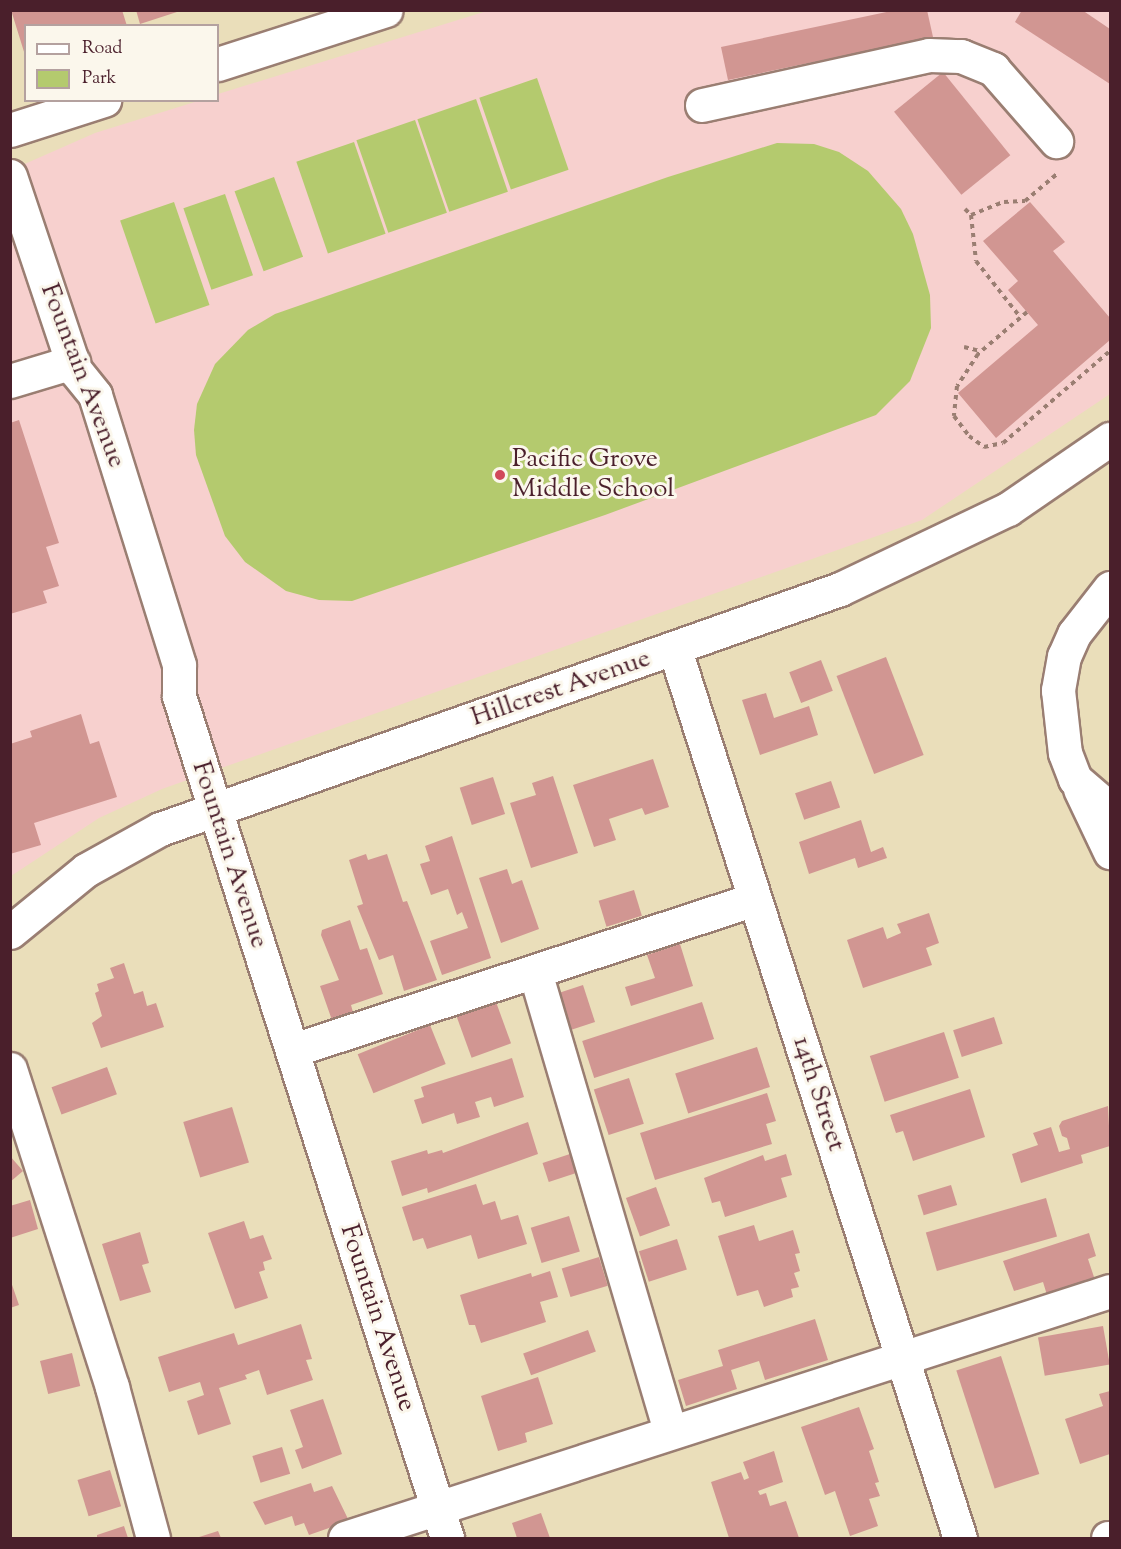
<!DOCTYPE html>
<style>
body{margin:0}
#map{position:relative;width:1121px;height:1549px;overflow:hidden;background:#eadeba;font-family:"Sorts Mill Goudy",serif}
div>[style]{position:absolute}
.built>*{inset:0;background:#f7d0ce}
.green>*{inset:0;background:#b4ca6e;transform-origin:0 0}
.building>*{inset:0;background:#d19692;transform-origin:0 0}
.path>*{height:4px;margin-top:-2px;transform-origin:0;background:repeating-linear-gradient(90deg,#9a7e72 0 4.5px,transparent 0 9px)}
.roads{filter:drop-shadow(2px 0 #9a7e72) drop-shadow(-2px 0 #9a7e72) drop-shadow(0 2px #9a7e72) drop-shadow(0 -2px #9a7e72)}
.minor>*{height:33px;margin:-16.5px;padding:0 16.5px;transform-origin:16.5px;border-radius:16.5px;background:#fff}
.dots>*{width:16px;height:16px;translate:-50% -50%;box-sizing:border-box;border:3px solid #fbf7ec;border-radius:50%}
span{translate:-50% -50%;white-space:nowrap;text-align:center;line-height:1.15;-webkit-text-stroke:6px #fbf7ec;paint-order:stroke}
.street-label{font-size:26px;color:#4a1f2b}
.poi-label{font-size:26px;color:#4a1f2b}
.left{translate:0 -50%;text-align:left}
.frame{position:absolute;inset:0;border:12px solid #4a1f2b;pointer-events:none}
.legend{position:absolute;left:24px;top:24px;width:195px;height:78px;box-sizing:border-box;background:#fbf7ec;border:2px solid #b4a19f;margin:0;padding:8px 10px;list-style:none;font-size:18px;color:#4a1f2b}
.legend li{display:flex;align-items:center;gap:12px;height:30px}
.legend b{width:30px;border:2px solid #b4a19f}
</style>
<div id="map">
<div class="built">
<i style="clip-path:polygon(487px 11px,1110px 11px,1110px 394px,922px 520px,162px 789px,99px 818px,11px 876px,11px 170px,95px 133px,198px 101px,218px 100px,218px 94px)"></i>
</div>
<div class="green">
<i style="left:537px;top:78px;width:97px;height:61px;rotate:71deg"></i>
<i style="left:476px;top:99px;width:98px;height:62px;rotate:71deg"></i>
<i style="left:415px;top:120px;width:98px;height:62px;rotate:71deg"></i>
<i style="left:354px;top:142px;width:97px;height:61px;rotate:71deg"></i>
<i style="clip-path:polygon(777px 143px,814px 144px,839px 152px,868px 171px,901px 209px,913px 234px,930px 295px,931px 328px,910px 381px,876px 415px,605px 515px,352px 601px,319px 600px,286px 591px,245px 562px,225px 536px,196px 455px,194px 430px,197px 404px,215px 364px,248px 330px,275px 314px,668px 177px)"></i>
<i style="left:274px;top:177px;width:85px;height:42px;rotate:70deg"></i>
<i style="left:225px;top:194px;width:86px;height:44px;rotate:71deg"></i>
<i style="left:174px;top:202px;width:109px;height:57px;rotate:71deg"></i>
</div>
<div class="building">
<i style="clip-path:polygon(11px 10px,122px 10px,127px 26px,26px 26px,25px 55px)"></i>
<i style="clip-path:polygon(136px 10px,180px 10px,180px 11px,140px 24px)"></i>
<i style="clip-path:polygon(896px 10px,927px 10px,933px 37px,728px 80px,721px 47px)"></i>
<i style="clip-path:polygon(1022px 10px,1082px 10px,1110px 29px,1110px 84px,1015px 22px)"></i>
<i style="left:943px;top:72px;width:107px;height:63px;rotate:51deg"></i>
<i style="clip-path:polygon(1030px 202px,1065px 242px,1053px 251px,1110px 318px,1110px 340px,996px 438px,958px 393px,1038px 325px,1008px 290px,1018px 281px,983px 241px)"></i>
<i style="clip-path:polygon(19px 420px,59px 543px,46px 547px,59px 586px,43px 591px,47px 603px,10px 614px,10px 423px)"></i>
<i style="left:886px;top:657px;width:105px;height:53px;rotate:69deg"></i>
<i style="left:821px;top:660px;width:33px;height:34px;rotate:69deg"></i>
<i style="clip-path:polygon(766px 693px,774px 718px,809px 706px,818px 735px,760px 755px,742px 700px)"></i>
<i style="clip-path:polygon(81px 714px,90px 744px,99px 741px,117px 797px,34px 823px,41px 845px,10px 854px,10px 744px,32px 737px,30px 731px)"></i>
<i style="clip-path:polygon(653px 759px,669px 807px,645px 815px,642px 808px,609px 819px,616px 840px,594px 847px,573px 785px)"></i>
<i style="clip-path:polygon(553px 776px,578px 853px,531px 868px,510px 803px,536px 795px,532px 783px)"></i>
<i style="left:493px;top:777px;width:39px;height:35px;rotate:72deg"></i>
<i style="left:831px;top:781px;width:28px;height:38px;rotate:71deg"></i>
<i style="clip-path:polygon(861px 820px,871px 852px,883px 847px,887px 858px,858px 868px,855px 858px,809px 874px,799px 842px)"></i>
<i style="clip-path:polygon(452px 836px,491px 958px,442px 975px,430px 941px,468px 928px,462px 912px,457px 915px,448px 889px,431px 895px,420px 864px,430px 861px,425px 846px)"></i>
<i style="clip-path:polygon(366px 854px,368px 860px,387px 854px,403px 902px,407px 901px,437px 980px,404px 991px,393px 955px,379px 960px,357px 906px,363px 904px,349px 860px)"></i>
<i style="clip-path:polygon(507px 869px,512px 884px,522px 880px,539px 929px,501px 943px,479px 878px)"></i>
<i style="left:634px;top:890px;width:27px;height:37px;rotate:73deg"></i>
<i style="clip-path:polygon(929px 913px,939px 943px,926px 948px,932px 965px,863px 988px,847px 940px,883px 927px,887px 939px,901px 933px,897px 924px)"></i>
<i style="clip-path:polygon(350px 920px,360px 950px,367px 948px,383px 994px,351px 1005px,354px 1016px,333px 1023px,320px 986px,339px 980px,321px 935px,322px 930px)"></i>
<i style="clip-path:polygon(680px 944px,693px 986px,631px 1006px,625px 987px,655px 978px,647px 955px)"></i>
<i style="clip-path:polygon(124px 963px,134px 994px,143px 991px,147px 1006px,156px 1003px,164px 1027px,101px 1048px,92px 1023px,102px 1016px,95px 993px,99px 991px,97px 984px,114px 978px,110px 968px)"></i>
<i style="left:583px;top:985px;width:39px;height:28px;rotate:72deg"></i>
<i style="left:496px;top:1002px;width:44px;height:42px;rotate:70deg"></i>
<i style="left:702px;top:1002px;width:39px;height:126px;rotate:72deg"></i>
<i style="left:994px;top:1017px;width:28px;height:43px;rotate:72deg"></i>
<i style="left:430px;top:1025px;width:42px;height:78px;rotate:68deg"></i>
<i style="left:944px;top:1032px;width:48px;height:78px;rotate:72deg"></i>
<i style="left:757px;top:1047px;width:42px;height:86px;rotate:72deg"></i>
<i style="clip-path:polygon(512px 1058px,524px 1097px,494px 1107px,491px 1097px,475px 1102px,480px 1117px,457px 1124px,454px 1113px,422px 1124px,414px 1100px,424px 1097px,421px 1087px)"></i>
<i style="left:107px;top:1067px;width:29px;height:59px;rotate:70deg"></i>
<i style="left:629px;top:1078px;width:48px;height:37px;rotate:72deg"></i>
<i style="clip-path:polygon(970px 1089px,985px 1137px,913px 1161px,903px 1131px,896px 1133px,890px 1115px)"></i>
<i style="clip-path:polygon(767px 1093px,776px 1121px,766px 1124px,772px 1144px,655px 1180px,640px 1133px)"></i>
<i style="clip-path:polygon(1108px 1106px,1110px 1146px,1081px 1155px,1083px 1163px,1021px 1183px,1012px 1154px,1038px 1145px,1033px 1133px,1051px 1127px,1059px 1152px,1070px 1149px,1067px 1138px,1062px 1136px,1059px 1126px,1062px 1121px)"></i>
<i style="left:232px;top:1107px;width:58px;height:51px;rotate:73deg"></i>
<i style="clip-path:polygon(528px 1122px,538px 1154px,428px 1193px,427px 1188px,402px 1196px,391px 1161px,427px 1150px,428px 1154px,442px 1150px,443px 1153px)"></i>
<i style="left:573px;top:1153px;width:20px;height:32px;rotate:72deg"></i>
<i style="clip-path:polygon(786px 1154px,792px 1175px,781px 1178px,787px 1197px,725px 1217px,720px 1201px,712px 1203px,704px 1178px,763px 1155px,765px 1161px)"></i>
<i style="clip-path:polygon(10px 1156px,23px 1171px,10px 1182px)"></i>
<i style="clip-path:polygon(476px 1184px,483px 1205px,495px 1201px,501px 1220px,518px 1215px,527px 1244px,478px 1259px,471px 1235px,427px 1249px,423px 1238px,413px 1241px,402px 1207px)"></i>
<i style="left:951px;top:1185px;width:21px;height:35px;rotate:73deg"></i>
<i style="left:656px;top:1187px;width:41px;height:32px;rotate:70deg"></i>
<i style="left:1046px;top:1198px;width:40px;height:125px;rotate:74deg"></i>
<i style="clip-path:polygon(30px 1200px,38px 1229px,10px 1238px,10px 1206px)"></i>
<i style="left:569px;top:1216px;width:37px;height:40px;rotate:73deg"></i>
<i style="clip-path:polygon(244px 1221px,250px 1239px,263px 1235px,272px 1259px,263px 1262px,265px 1270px,259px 1272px,268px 1298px,235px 1309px,208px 1233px)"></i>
<i style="clip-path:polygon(754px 1225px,759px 1241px,793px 1230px,800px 1253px,795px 1254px,800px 1271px,794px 1273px,799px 1287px,791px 1289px,793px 1297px,764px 1307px,758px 1290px,737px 1296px,718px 1236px)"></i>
<i style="clip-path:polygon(140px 1232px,149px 1263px,142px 1265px,151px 1292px,120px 1301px,102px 1244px)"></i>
<i style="clip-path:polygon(1089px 1233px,1096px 1256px,1088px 1259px,1096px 1283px,1047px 1295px,1043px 1282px,1014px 1291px,1003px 1261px)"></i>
<i style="left:677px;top:1239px;width:32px;height:40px;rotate:72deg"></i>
<i style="left:599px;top:1257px;width:30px;height:39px;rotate:73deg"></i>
<i style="clip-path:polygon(550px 1271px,558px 1297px,540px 1302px,546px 1322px,481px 1343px,475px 1325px,469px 1325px,460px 1295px,531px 1273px,532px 1277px)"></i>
<i style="clip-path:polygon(10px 1279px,19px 1305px,10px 1308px)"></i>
<i style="clip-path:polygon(815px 1319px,828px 1360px,765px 1380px,759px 1361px,731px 1370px,737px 1389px,686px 1406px,678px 1380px,723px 1366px,718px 1350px)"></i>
<i style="clip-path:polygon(301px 1324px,312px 1359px,306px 1360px,313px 1380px,267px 1395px,259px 1370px,245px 1375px,247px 1379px,219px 1388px,231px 1424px,198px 1435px,187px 1401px,204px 1395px,200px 1382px,169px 1392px,158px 1357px,234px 1333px,238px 1345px)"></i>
<i style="left:1103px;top:1326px;width:39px;height:66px;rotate:80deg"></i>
<i style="left:588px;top:1330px;width:23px;height:69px;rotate:70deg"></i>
<i style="left:72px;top:1353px;width:34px;height:33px;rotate:76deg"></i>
<i style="left:1001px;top:1356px;width:124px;height:47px;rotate:72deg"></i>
<i style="clip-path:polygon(538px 1377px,553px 1424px,525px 1433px,527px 1442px,498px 1451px,481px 1396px)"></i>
<i style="clip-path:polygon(1110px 1391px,1110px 1454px,1080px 1464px,1065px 1419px,1103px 1406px,1099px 1394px)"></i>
<i style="clip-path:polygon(323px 1399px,342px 1454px,302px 1469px,295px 1450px,303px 1447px,290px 1410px)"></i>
<i style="clip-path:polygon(859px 1407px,874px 1449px,869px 1451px,879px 1482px,875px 1483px,880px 1496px,869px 1499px,878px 1526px,850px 1536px,835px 1491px,825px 1495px,801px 1427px)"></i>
<i style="left:282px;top:1447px;width:28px;height:31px;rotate:73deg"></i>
<i style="clip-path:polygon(774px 1451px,783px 1482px,758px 1491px,760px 1495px,766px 1493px,770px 1506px,786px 1501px,799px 1538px,729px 1538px,711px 1482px,741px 1472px,744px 1480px,749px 1478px,743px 1462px)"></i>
<i style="left:110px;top:1470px;width:38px;height:34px;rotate:73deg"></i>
<i style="clip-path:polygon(311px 1483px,314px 1492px,332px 1486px,349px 1521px,309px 1535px,304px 1523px,295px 1526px,292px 1516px,265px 1525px,253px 1502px)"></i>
<i style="clip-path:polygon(541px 1513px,550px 1538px,517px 1538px,512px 1523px)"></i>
<i style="clip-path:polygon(124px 1526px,128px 1538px,97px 1538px,97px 1535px)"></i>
<i style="clip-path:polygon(218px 1531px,221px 1538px,196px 1538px)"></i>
</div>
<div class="path">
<i style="left:965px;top:209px;width:8px;rotate:45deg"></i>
<i style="left:971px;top:215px;width:46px;rotate:83.8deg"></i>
<i style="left:976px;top:261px;width:71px;rotate:51.8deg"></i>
<i style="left:971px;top:215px;width:35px;rotate:-22deg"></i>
<i style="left:1004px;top:202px;width:21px;rotate:-3deg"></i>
<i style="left:1025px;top:201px;width:42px;rotate:-40.2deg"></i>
<i style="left:1027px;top:312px;width:65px;rotate:139.4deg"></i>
<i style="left:978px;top:354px;width:38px;rotate:123deg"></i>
<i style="left:957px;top:386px;width:30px;rotate:96deg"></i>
<i style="left:954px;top:416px;width:25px;rotate:53deg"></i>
<i style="left:969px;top:436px;width:19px;rotate:36deg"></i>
<i style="left:984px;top:447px;width:19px;rotate:-12deg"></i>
<i style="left:1003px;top:443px;width:141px;rotate:-40.7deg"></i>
<i style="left:964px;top:347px;width:16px;rotate:14deg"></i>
</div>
<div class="roads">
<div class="minor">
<i style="left:218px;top:64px;width:176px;rotate:-17.8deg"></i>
<i style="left:702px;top:105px;width:232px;rotate:-12.4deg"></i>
<i style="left:929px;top:55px;width:32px;rotate:2deg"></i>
<i style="left:961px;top:56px;width:35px;rotate:22deg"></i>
<i style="left:993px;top:69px;width:96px;rotate:48.8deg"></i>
<i style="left:10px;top:130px;width:99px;rotate:-17.7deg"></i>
<i style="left:10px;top:176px;width:205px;rotate:71.5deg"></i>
<i style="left:75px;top:370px;width:32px;rotate:51deg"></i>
<i style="left:95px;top:395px;width:283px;rotate:72.7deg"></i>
<i style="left:179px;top:665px;width:31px;rotate:90deg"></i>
<i style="left:179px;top:696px;width:884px;rotate:72.34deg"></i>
<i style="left:10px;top:381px;width:66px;rotate:-16.8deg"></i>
<i style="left:1110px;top:588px;width:58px;rotate:128deg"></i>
<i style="left:1074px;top:634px;width:24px;rotate:114deg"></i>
<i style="left:1064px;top:656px;width:35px;rotate:100deg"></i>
<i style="left:1058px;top:690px;width:63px;rotate:83.7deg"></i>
<i style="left:1065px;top:753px;width:28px;rotate:69deg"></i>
<i style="left:1075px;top:779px;width:46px;rotate:40.6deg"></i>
<i style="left:675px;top:650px;width:933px;rotate:72.21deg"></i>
<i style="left:1080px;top:789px;width:70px;rotate:64.5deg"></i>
<i style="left:10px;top:932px;width:98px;rotate:-39.2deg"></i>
<i style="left:86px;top:870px;width:85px;rotate:-29deg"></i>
<i style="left:160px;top:829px;width:721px;rotate:-19.44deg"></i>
<i style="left:840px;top:589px;width:186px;rotate:-25.5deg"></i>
<i style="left:1008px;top:509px;width:124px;rotate:-34.5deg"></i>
<i style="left:535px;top:972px;width:478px;rotate:73.6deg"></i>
<i style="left:293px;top:1050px;width:484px;rotate:-18.1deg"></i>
<i style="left:10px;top:1069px;width:334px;rotate:72.2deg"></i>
<i style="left:112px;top:1387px;width:156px;rotate:74.8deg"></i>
<i style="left:345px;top:1538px;width:804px;rotate:-17.89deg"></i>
<i style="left:1108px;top:1538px;width:2px"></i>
</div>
</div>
<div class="dots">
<i style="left:500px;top:475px;background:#d1495b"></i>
</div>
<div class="street-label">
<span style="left:82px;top:376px;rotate:69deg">Fountain Avenue</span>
<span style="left:561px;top:689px;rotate:-19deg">Hillcrest Avenue</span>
<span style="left:229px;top:855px;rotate:72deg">Fountain Avenue</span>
<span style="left:818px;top:1094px;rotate:72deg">14th Street</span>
<span style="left:377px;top:1318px;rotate:72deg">Fountain Avenue</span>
</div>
<div class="poi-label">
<span class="left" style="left:512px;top:475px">Pacific Grove<br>Middle School</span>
</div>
<div class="frame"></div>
<ul class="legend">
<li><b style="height:8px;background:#fff"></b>Road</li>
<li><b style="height:16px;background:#b4ca6e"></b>Park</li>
</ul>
</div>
